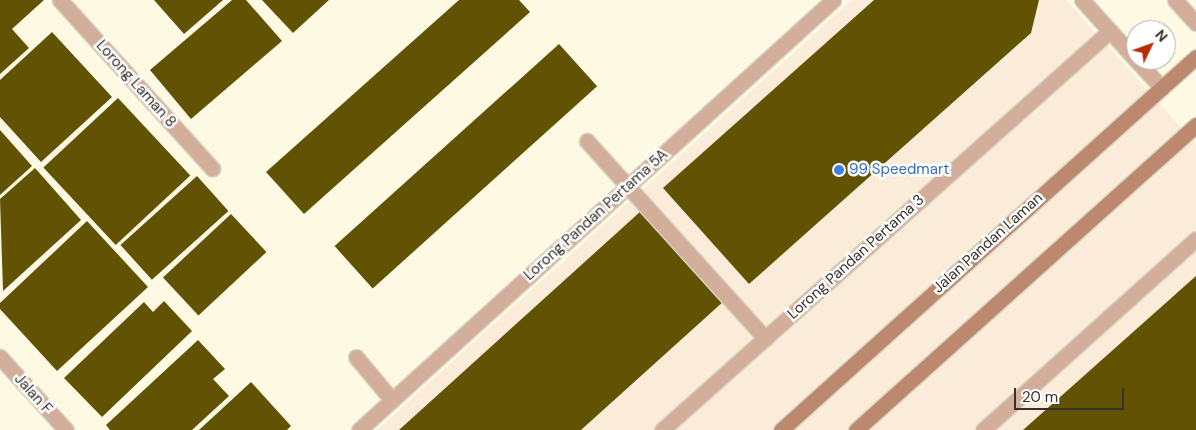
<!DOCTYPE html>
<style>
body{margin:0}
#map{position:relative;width:1196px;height:430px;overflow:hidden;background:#fef9e3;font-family:"DM Sans",sans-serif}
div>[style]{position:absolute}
.commercial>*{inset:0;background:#fbecd9}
.building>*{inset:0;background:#615204;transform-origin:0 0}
.roads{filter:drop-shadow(1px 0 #d9d5c2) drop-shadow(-1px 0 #d9d5c2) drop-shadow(0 1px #d9d5c2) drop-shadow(0 -1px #d9d5c2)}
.lane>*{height:15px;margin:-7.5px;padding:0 7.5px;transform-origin:7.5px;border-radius:7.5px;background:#d2ae9b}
.street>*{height:15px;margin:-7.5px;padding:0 7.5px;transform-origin:7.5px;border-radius:7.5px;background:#d2ae9b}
.secondary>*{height:15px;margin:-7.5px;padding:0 7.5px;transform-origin:7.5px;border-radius:7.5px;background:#bd896e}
.dots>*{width:14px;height:14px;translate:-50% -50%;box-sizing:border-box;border:2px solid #fff;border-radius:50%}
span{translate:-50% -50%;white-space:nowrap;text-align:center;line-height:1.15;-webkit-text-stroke:5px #fff;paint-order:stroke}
.street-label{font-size:15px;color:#333129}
.shop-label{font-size:15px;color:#366cbe}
.left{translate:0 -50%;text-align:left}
.north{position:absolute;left:1126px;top:20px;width:50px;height:50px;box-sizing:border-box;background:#fff;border:1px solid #adada9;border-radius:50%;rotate:48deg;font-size:14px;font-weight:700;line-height:20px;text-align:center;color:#333129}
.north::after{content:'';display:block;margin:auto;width:18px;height:22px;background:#b62c00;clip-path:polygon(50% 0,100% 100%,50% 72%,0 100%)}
.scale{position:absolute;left:1014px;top:388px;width:110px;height:22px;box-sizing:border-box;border:2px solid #333129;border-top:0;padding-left:6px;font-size:15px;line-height:18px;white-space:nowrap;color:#333129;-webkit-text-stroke:4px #fff;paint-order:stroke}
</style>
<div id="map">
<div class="commercial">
<i style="clip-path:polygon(852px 0,1066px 0,1196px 144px,1196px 430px,377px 430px)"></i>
</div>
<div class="building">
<i style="clip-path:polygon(0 0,44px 0,12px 29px,29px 48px,0 74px)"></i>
<i style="clip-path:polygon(154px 0,223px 0,184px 34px)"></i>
<i style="clip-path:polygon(232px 0,246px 0,282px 41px,191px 119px,150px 70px)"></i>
<i style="clip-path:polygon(262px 0,329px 0,293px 33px)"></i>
<i style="clip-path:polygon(459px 0,519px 0,530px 12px,304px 214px,266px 172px)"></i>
<i style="clip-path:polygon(874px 0,1039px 0,1031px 33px,749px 284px,663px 188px)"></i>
<i style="clip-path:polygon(52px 32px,112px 97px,41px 162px,0 117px,0 80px)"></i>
<i style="left:559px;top:44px;width:57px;height:302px;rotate:48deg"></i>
<i style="left:118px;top:98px;width:106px;height:102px;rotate:47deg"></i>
<i style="clip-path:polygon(0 130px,32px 166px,0 195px)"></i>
<i style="clip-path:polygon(35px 168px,81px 220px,3px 291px,0 199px)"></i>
<i style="left:197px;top:176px;width:47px;height:103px;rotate:48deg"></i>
<i style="clip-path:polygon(641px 211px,724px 301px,581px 430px,399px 430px)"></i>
<i style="left:231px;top:214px;width:52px;height:93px;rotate:47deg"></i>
<i style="clip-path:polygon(87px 221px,148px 287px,57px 371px,0 309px,0 303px)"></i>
<i style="clip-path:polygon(1196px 276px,1196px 430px,1023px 430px)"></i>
<i style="clip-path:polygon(164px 301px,192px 331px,102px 417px,64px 378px,144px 302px,153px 312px)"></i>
<i style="clip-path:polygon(198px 340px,225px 369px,213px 379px,229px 396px,192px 430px,110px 430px,106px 425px)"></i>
<i style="clip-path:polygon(251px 382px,291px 426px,287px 430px,199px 430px)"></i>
</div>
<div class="roads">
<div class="lane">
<i style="left:587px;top:141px;width:266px;rotate:47.9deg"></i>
<i style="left:356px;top:357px;width:56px;rotate:50.1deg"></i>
</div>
<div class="street">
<i style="left:60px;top:0;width:227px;rotate:47.9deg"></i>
<i style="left:1082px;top:0;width:42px;rotate:47.9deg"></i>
<i style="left:1175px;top:0;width:31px;rotate:48deg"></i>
<i style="left:1136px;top:60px;width:38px;rotate:47deg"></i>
<i style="left:0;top:357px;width:98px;rotate:47.9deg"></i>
<i style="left:359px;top:430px;width:640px;rotate:-42.21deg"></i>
<i style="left:662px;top:430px;width:600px;rotate:-41.69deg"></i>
<i style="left:1110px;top:31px;width:39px;rotate:48deg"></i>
<i style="left:983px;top:430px;width:286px;rotate:-41.9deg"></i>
</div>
<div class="secondary">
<i style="left:781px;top:430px;width:558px;rotate:-41.95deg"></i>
<i style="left:856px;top:430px;width:457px;rotate:-41.9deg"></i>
</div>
</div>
<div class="dots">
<i style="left:839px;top:170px;background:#3f7fe0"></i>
</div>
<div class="street-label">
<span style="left:136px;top:84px;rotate:48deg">Lorong Laman 8</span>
<span style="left:596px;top:215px;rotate:-42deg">Lorong Pandan Pertama 5A</span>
<span style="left:988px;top:243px;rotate:-42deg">Jalan Pandan Laman</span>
<span style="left:856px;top:257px;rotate:-42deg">Lorong Pandan Pertama 3</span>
<span style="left:33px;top:394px;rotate:48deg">Jalan F</span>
</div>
<div class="shop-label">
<span class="left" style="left:849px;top:170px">99 Speedmart</span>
</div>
<div class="north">N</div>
<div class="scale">20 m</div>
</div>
